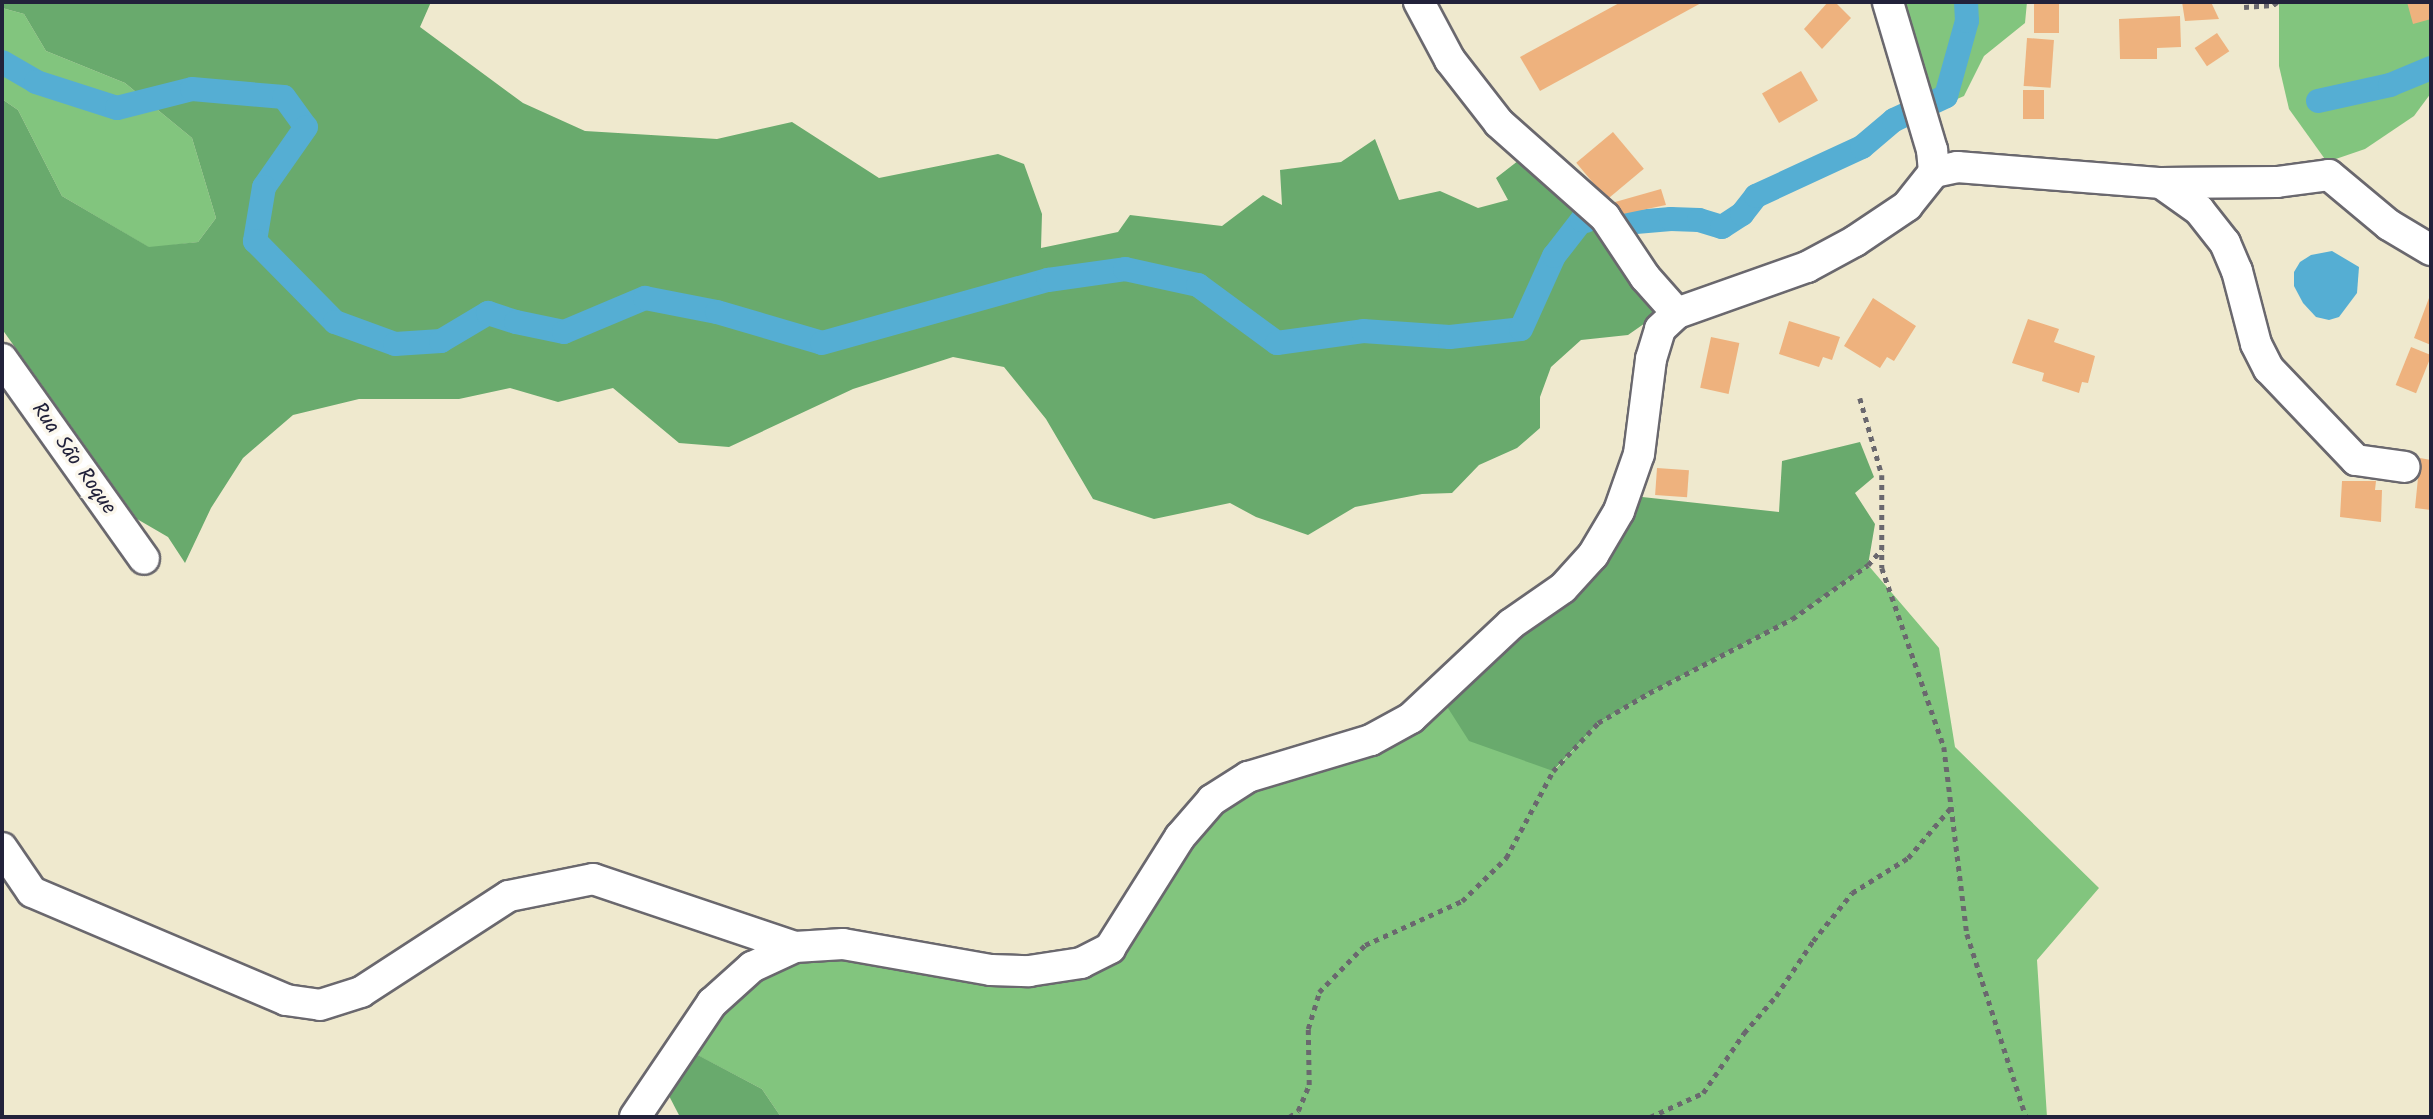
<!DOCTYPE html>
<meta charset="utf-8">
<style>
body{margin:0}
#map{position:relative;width:2433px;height:1119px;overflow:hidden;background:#efe9ce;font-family:Kalam,sans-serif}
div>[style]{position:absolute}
.green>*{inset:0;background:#82c57e}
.forest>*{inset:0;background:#69aa6d}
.water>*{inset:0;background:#55aed3}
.canal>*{height:24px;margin:-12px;padding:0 12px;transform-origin:12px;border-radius:12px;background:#55aed3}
.building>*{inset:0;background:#eeb27e;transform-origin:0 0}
.path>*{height:4.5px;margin-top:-2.25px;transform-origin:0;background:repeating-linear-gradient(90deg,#6a686e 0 5px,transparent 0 10px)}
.roads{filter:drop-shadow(2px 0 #6a686e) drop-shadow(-2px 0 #6a686e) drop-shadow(0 2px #6a686e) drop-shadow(0 -2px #6a686e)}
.minor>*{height:30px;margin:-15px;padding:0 15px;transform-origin:15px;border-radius:15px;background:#fff}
span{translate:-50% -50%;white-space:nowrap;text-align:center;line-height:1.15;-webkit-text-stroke:7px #fbf7ec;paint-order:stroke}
.street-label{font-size:21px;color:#22223b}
.frame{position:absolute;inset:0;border:4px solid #22223b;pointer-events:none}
</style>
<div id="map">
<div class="green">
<i style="clip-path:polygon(1901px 2px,2027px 2px,2025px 23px,1984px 56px,1964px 96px,1932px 110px)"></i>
<i style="clip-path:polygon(2279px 2px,2431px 2px,2431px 93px,2414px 116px,2365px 149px,2327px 162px,2289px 109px,2279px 66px)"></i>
<i style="clip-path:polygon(2px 8px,24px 14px,46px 51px,125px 83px,192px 138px,216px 218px,198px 242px,150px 248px,62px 196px,18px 110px,2px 99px)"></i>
<i style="clip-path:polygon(1868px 565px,1939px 648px,1955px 747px,2099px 888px,2037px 960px,2047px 1117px,781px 1117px,762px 1089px,682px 1047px,795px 947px,1081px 963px,1212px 800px,1439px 694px,1554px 771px,1598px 723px,1649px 693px,1792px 619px)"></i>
</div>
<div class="forest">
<i style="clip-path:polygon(2px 2px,431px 2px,420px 27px,523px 103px,585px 131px,717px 139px,792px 122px,879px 178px,998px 154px,1024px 164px,1042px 214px,1041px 248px,1118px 232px,1130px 215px,1222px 226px,1263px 195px,1282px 205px,1280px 170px,1341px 162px,1375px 139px,1399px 200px,1440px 191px,1478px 208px,1508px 200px,1496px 178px,1523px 157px,1607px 239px,1658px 314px,1628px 335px,1581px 340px,1551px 367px,1540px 397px,1540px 428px,1517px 448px,1479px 465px,1452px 493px,1422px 494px,1355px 507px,1308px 535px,1256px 517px,1230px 503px,1154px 519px,1093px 499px,1046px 419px,1004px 367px,953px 357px,853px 389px,729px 447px,679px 443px,613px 388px,558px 402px,510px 388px,459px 399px,359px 399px,293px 415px,243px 458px,211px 508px,185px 563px,168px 537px,137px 519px,2px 329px,2px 99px,18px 110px,62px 196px,149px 247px,198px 242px,216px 218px,192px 138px,125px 83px,46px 51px,24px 14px,2px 8px)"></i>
<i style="clip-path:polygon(1860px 442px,1874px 477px,1855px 493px,1875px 524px,1868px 565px,1792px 619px,1649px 693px,1598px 723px,1553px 771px,1469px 741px,1439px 694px,1563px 588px,1624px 495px,1779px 512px,1782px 461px)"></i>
<i style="clip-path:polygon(694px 1053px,762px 1089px,781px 1117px,680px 1117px,667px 1092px)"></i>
</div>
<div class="water">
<i style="clip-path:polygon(2332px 251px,2359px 267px,2357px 293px,2339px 317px,2329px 320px,2316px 317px,2303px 303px,2294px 286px,2294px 272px,2300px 262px,2311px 255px)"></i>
</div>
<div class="canal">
<i style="left:2px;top:62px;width:39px;rotate:30deg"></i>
<i style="left:36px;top:82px;width:85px;rotate:17.8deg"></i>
<i style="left:117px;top:108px;width:77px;rotate:-14.2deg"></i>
<i style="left:192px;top:89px;width:92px;rotate:5deg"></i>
<i style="left:284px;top:97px;width:37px;rotate:54deg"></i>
<i style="left:306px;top:127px;width:73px;rotate:125deg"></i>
<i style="left:264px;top:187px;width:55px;rotate:99.5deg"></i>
<i style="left:255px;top:241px;width:114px;rotate:45.4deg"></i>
<i style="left:335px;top:322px;width:64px;rotate:20.1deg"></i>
<i style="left:395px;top:344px;width:46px;rotate:-3.7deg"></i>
<i style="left:441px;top:341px;width:55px;rotate:-30.8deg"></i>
<i style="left:488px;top:313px;width:29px;rotate:18deg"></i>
<i style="left:516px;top:322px;width:49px;rotate:11.8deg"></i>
<i style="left:564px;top:332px;width:88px;rotate:-22.8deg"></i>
<i style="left:645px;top:298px;width:73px;rotate:11deg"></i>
<i style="left:717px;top:312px;width:109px;rotate:16.4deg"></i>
<i style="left:822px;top:343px;width:235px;rotate:-15.6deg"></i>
<i style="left:1048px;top:280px;width:78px;rotate:-8.1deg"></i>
<i style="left:1125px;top:269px;width:75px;rotate:12.4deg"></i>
<i style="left:1198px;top:285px;width:98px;rotate:36.3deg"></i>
<i style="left:1277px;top:343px;width:87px;rotate:-7.9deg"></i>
<i style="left:1363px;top:331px;width:87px;rotate:3.9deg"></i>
<i style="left:1450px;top:337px;width:71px;rotate:-6.4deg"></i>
<i style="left:1521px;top:329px;width:80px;rotate:-65.7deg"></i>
<i style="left:1554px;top:256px;width:46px;rotate:-52.1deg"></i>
<i style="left:1582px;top:220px;width:4px;rotate:14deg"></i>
<i style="left:2318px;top:101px;width:74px;rotate:-12.5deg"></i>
<i style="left:2390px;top:85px;width:44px;rotate:-22.5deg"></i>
<i style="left:1925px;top:106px;width:23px;rotate:-25deg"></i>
<i style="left:1946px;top:96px;width:78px;rotate:-74.4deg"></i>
<i style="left:1967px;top:21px;width:19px;rotate:-93deg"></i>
<i style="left:1624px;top:223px;width:47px;rotate:-4.9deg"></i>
<i style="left:1671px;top:219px;width:28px;rotate:2deg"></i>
<i style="left:1699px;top:220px;width:24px;rotate:17deg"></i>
<i style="left:1722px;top:227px;width:24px;rotate:-33deg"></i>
<i style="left:1742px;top:214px;width:23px;rotate:-52deg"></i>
<i style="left:1756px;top:196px;width:117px;rotate:-24.8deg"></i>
<i style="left:1862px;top:147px;width:42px;rotate:-40.2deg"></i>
<i style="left:1894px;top:120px;width:21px;rotate:-25deg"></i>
</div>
<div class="building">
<i style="clip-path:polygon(1621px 2px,1703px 2px,1540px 91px,1520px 57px)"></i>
<i style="clip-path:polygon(1828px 2px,1835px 2px,1851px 18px,1822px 49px,1804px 29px)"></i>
<i style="left:2034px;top:2px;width:25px;height:31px"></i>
<i style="clip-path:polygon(2182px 2px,2211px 2px,2219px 19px,2185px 21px)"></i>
<i style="clip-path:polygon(2407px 2px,2431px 2px,2431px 19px,2413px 24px)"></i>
<i style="clip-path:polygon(2180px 16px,2181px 47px,2157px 48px,2157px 59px,2120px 59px,2119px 19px)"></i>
<i style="left:2217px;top:33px;width:22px;height:27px;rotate:56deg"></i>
<i style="left:2027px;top:38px;width:27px;height:48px;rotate:4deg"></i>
<i style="left:1801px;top:71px;width:34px;height:45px;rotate:60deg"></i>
<i style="left:2023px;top:90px;width:21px;height:29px"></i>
<i style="left:1613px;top:132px;width:48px;height:48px;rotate:50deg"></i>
<i style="clip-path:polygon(1661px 189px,1666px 205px,1613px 216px,1608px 204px)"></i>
<i style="clip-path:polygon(1873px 298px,1916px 326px,1894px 361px,1887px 357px,1880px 368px,1844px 346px)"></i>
<i style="clip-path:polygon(2429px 298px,2431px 299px,2431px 345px,2414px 338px)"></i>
<i style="clip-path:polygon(2028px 319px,2059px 329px,2054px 342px,2095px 356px,2088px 383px,2082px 382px,2079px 393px,2042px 381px,2044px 373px,2012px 363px)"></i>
<i style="clip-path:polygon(1789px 321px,1840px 337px,1832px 360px,1823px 357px,1819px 367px,1779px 354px)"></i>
<i style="left:1711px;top:337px;width:29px;height:52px;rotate:12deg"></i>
<i style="left:2411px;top:347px;width:22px;height:41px;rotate:22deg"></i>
<i style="clip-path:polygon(2420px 458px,2431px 460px,2431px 510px,2415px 508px)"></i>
<i style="left:1657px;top:468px;width:32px;height:27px;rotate:4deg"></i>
<i style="clip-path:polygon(2342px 481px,2376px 481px,2375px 490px,2382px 490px,2381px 522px,2340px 517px)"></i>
</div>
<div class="path">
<i style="left:2244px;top:7px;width:29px;rotate:-4deg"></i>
<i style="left:2273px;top:5px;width:5px;rotate:-37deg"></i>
<i style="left:1860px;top:398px;width:80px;rotate:74.1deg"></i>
<i style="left:1882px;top:475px;width:93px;rotate:90deg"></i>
<i style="left:1882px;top:568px;width:189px;rotate:70.9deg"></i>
<i style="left:1944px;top:747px;width:188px;rotate:83deg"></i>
<i style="left:1967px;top:934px;width:192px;rotate:72.1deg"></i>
<i style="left:1289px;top:1117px;width:11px;rotate:-34deg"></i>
<i style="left:1298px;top:1111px;width:28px;rotate:-67deg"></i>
<i style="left:1309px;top:1085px;width:56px;rotate:-91deg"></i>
<i style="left:1308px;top:1029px;width:39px;rotate:-73deg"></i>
<i style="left:1319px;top:992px;width:66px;rotate:-45.6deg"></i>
<i style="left:1365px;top:945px;width:107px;rotate:-24.4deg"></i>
<i style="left:1462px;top:901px;width:62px;rotate:-44.3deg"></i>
<i style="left:1506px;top:858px;width:99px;rotate:-61.6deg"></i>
<i style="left:1553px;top:771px;width:66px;rotate:-46.8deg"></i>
<i style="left:1598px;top:723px;width:59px;rotate:-30.5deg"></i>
<i style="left:1649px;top:693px;width:161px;rotate:-27.4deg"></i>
<i style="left:1792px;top:619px;width:93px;rotate:-35.4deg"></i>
<i style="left:1868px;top:565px;width:21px;rotate:-49deg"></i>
<i style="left:1650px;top:1117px;width:58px;rotate:-24.4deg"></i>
<i style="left:1703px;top:1093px;width:73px;rotate:-55.7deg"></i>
<i style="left:1744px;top:1033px;width:49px;rotate:-49.1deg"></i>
<i style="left:1776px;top:996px;width:66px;rotate:-56.1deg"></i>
<i style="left:1813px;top:941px;width:62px;rotate:-50.9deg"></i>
<i style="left:1852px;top:893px;width:66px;rotate:-32deg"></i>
<i style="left:1908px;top:858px;width:70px;rotate:-49.7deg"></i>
</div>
<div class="roads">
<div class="minor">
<i style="left:1419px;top:2px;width:66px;rotate:61.9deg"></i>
<i style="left:1450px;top:60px;width:80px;rotate:52.1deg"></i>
<i style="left:1499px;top:123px;width:142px;rotate:41.6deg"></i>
<i style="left:1605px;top:217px;width:72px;rotate:56.3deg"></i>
<i style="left:1645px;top:277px;width:48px;rotate:48.4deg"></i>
<i style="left:1934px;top:172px;width:24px;rotate:-12deg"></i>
<i style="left:1957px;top:167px;width:205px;rotate:4.5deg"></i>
<i style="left:2161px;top:183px;width:116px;rotate:-0.5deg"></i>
<i style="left:2277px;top:182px;width:52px;rotate:-7.7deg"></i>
<i style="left:2329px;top:175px;width:78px;rotate:39.8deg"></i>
<i style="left:2389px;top:225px;width:49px;rotate:30.8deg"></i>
<i style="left:2161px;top:183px;width:47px;rotate:35.4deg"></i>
<i style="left:2199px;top:210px;width:42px;rotate:51.8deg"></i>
<i style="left:2225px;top:243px;width:30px;rotate:67deg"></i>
<i style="left:2237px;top:271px;width:75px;rotate:75.4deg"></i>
<i style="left:2256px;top:344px;width:28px;rotate:63deg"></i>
<i style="left:2269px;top:369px;width:126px;rotate:46.3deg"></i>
<i style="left:2356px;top:460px;width:49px;rotate:8.1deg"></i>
<i style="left:2px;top:359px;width:245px;rotate:54.6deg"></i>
<i style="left:2px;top:848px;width:53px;rotate:55.7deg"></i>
<i style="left:32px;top:892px;width:276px;rotate:23deg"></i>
<i style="left:286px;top:1000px;width:34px;rotate:8deg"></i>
<i style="left:320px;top:1005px;width:43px;rotate:-17.6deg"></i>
<i style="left:361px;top:992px;width:176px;rotate:-33deg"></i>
<i style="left:509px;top:896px;width:86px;rotate:-11.4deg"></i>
<i style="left:593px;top:879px;width:213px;rotate:18.6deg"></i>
<i style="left:635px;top:1117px;width:138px;rotate:-56deg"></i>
<i style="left:712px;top:1003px;width:54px;rotate:-42deg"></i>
<i style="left:752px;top:967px;width:47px;rotate:-24.9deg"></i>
<i style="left:795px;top:947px;width:48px;rotate:-3.6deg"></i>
<i style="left:843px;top:944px;width:150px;rotate:10deg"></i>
<i style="left:991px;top:970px;width:38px;rotate:2deg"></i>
<i style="left:1029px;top:971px;width:53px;rotate:-8.7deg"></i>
<i style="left:1081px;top:963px;width:33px;rotate:-27deg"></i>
<i style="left:1110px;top:948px;width:131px;rotate:-57.8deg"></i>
<i style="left:1180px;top:837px;width:49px;rotate:-49.1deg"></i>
<i style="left:1212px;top:800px;width:43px;rotate:-32.6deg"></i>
<i style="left:1248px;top:777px;width:128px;rotate:-16.7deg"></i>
<i style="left:1371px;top:740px;width:46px;rotate:-28.8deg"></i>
<i style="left:1411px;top:718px;width:137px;rotate:-43.2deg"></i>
<i style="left:1511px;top:624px;width:63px;rotate:-34.7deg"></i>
<i style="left:1563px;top:588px;width:45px;rotate:-47.7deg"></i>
<i style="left:1593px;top:555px;width:51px;rotate:-59.4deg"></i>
<i style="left:1619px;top:511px;width:60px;rotate:-70.7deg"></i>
<i style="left:1639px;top:454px;width:96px;rotate:-82.8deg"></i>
<i style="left:1651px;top:359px;width:31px;rotate:-73deg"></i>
<i style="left:1660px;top:329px;width:23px;rotate:-43deg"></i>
<i style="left:1677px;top:313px;width:138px;rotate:-19.5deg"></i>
<i style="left:1807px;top:267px;width:55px;rotate:-28.4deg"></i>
<i style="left:1855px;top:241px;width:63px;rotate:-33.9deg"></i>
<i style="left:1907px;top:206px;width:43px;rotate:-51.5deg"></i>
<i style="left:1934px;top:172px;width:22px;rotate:-95deg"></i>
<i style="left:1932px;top:150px;width:154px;rotate:-106.6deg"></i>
</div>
</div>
<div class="street-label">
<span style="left:73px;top:459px;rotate:55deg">Rua São Roque</span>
</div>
<div class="frame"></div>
</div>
